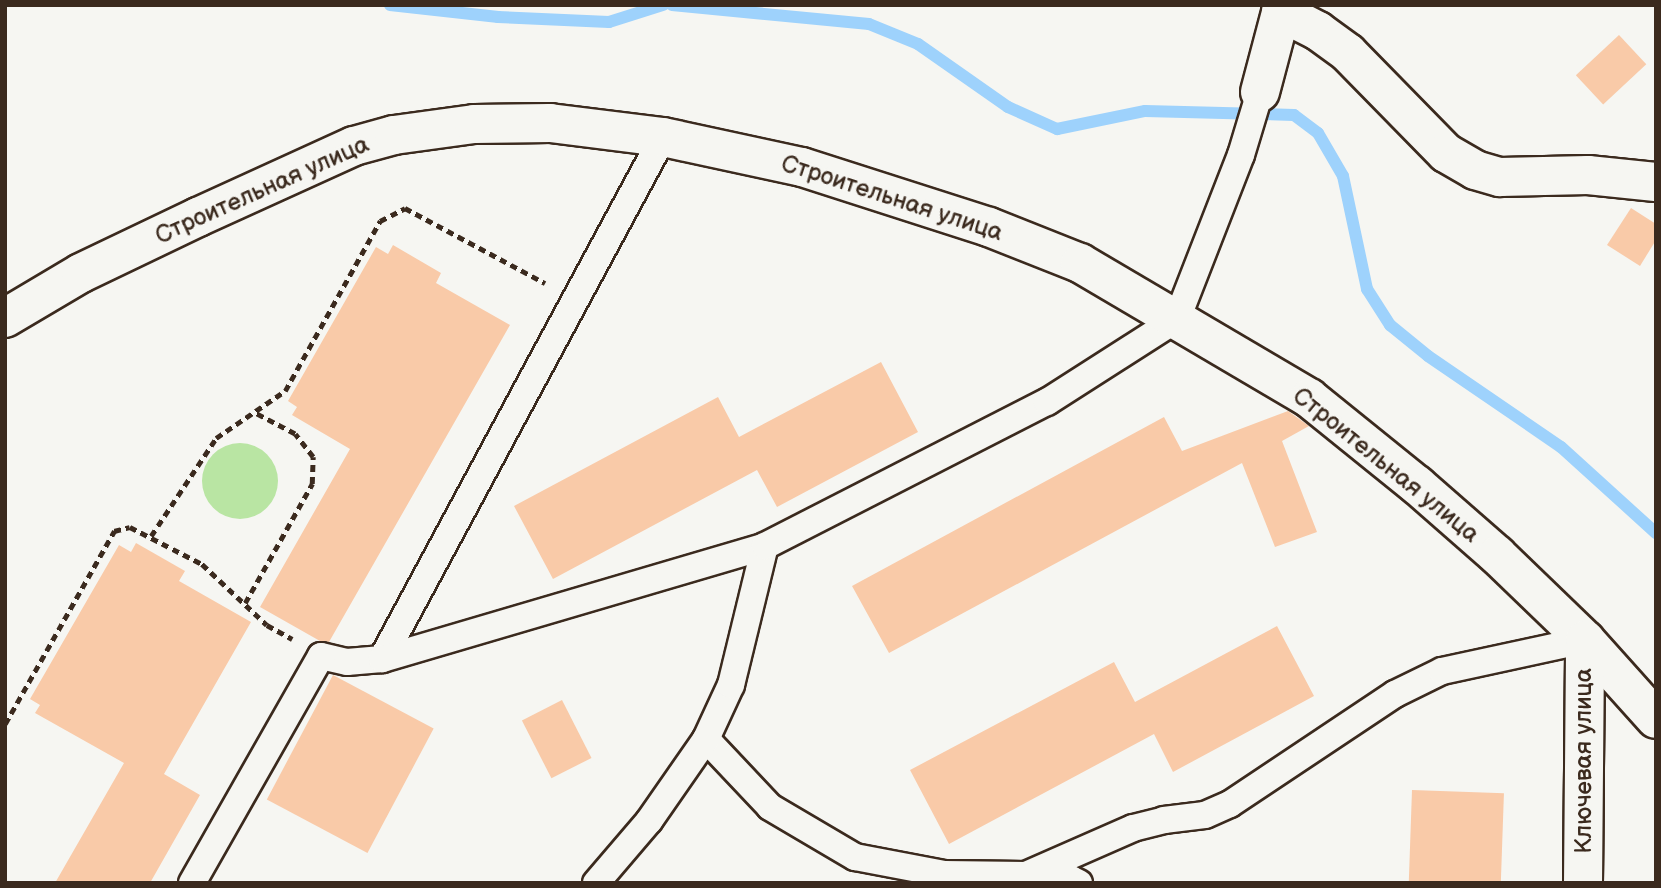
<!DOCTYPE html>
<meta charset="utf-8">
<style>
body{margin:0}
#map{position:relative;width:1661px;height:888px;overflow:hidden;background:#f6f6f2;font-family:"Balsamiq Sans",sans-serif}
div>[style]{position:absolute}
.green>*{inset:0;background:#b9e5a3}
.round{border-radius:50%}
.stream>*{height:12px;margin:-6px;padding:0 6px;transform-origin:6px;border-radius:6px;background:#9ed2fc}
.building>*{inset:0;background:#f9caa8;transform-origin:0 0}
.path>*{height:4.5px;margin-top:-2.25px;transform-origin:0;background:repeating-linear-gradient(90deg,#3b2a1e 0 7px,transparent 0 12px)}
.roads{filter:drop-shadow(2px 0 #3b2a1e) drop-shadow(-2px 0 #3b2a1e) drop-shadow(0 2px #3b2a1e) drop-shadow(0 -2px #3b2a1e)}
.lane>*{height:26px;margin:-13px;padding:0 13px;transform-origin:13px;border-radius:13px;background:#f6f6f2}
.street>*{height:38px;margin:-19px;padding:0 19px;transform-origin:19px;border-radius:19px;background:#f6f6f2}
span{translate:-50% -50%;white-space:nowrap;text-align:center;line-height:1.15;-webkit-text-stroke:5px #f6f6f2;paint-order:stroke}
.street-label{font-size:24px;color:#3b2a1e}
.frame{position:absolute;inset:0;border:7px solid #3b2a1e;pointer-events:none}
</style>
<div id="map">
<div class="green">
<i class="round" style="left:202px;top:443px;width:76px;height:76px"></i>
</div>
<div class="stream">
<i style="left:390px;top:5px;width:109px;rotate:6.3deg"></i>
<i style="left:498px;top:17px;width:111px;rotate:2.6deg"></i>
<i style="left:609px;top:22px;width:57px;rotate:-17.5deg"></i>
<i style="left:672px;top:5px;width:198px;rotate:5.5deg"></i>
<i style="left:869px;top:24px;width:53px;rotate:22.2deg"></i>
<i style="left:918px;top:44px;width:110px;rotate:35deg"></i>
<i style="left:1008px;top:107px;width:54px;rotate:24.2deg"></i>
<i style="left:1057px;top:129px;width:90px;rotate:-11.6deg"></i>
<i style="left:1145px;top:111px;width:149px;rotate:1.5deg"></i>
<i style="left:1294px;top:115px;width:30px;rotate:37deg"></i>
<i style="left:1318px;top:133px;width:50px;rotate:59.8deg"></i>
<i style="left:1343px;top:176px;width:116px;rotate:78deg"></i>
<i style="left:1367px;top:289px;width:43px;rotate:57.4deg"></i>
<i style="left:1390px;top:325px;width:49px;rotate:39.2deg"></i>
<i style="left:1428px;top:356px;width:161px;rotate:34.4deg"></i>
<i style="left:1561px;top:447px;width:128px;rotate:42.2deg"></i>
</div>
<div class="building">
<i style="left:1619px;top:35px;width:40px;height:59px;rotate:47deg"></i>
<i style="clip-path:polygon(1631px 208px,1656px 224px,1656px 240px,1640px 266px,1607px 245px)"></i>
<i style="clip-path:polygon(393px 245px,441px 273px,436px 283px,510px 325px,329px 642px,320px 641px,260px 607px,350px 449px,292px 415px,297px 407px,288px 401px,376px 247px,388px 254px)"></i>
<i style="clip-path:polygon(881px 362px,918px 432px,777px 507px,757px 470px,553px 579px,514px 506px,718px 397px,739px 437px)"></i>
<i style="clip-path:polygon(1288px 411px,1309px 426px,1282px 441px,1317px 532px,1275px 547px,1242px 463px,889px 653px,852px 586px,1164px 417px,1182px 451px)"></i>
<i style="clip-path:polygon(136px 543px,185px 571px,179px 581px,251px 622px,164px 774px,200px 795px,150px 883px,55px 883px,124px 763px,35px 713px,40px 705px,30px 699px,119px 545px,131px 552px)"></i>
<i style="clip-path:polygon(1277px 626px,1314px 696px,1173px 772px,1154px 734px,949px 844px,910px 770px,1114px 662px,1135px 702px)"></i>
<i style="left:333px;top:675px;width:114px;height:141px;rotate:28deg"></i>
<i style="left:562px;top:700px;width:65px;height:45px;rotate:63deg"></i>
<i style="left:1412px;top:790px;width:92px;height:93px;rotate:2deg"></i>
</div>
<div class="path">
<i style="left:151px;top:536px;width:118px;rotate:-56.4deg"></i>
<i style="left:216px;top:438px;width:83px;rotate:-34.3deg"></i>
<i style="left:285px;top:391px;width:195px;rotate:-60.8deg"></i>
<i style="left:380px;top:221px;width:28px;rotate:-27deg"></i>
<i style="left:405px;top:208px;width:159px;rotate:28.2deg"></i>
<i style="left:245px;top:603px;width:137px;rotate:-60.6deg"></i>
<i style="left:312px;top:484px;width:27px;rotate:-88deg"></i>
<i style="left:313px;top:457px;width:29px;rotate:-128deg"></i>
<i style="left:295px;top:434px;width:45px;rotate:-152.3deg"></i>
<i style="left:5px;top:724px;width:222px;rotate:-60.5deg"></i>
<i style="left:114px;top:531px;width:16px;rotate:-14deg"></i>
<i style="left:130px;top:527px;width:81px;rotate:27.2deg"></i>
<i style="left:202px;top:564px;width:89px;rotate:43.2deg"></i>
<i style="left:267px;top:625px;width:29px;rotate:29deg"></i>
</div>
<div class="roads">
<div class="lane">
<i style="left:382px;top:659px;width:593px;rotate:-61.71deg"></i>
<i style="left:706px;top:739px;width:93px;rotate:46.7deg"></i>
<i style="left:770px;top:807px;width:99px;rotate:30.5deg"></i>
<i style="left:855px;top:857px;width:91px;rotate:10.8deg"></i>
<i style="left:944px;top:874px;width:82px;rotate:0.7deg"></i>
<i style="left:1026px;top:875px;width:45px;rotate:5.1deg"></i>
<i style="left:1071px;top:879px;width:9px;rotate:27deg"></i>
<i style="left:1026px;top:875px;width:117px;rotate:-23.7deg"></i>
<i style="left:1133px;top:828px;width:32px;rotate:-14deg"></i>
<i style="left:1164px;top:820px;width:41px;rotate:-7deg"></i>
<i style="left:1205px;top:815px;width:27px;rotate:-24deg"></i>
<i style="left:1230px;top:804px;width:198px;rotate:-33.7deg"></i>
<i style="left:1395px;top:694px;width:52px;rotate:-26.1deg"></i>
<i style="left:1442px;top:671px;width:146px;rotate:-12.2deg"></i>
<i style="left:192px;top:883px;width:261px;rotate:-60.4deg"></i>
<i style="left:321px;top:656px;width:27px;rotate:13deg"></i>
<i style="left:347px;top:662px;width:35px;rotate:-5deg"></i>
<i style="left:382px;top:659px;width:399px;rotate:-16.4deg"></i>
<i style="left:596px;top:883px;width:82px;rotate:-49.5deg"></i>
<i style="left:649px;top:821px;width:100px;rotate:-55.2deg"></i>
<i style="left:706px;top:739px;width:60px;rotate:-65.2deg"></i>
<i style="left:731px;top:685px;width:143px;rotate:-76.3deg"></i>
<i style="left:765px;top:546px;width:317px;rotate:-27.1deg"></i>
<i style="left:1047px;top:402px;width:154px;rotate:-32.6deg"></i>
<i style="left:1177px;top:319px;width:176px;rotate:-68.7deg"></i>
<i style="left:1241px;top:155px;width:66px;rotate:-73.2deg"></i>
</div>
<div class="street">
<i style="left:1281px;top:12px;width:42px;rotate:27.2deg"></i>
<i style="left:1318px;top:31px;width:37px;rotate:36deg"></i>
<i style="left:1348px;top:53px;width:140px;rotate:45.6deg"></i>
<i style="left:1446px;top:153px;width:34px;rotate:30deg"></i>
<i style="left:1475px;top:170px;width:26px;rotate:16deg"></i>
<i style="left:1500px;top:177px;width:88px;rotate:-1.3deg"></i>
<i style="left:1588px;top:175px;width:68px;rotate:5.9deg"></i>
<i style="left:1260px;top:92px;width:90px;rotate:-75.2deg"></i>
<i style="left:5px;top:318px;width:88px;rotate:-30.6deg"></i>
<i style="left:81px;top:273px;width:130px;rotate:-25.6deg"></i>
<i style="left:198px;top:217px;width:171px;rotate:-24.5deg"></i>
<i style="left:354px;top:146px;width:41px;rotate:-15.4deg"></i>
<i style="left:394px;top:135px;width:81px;rotate:-7.8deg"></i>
<i style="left:474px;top:124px;width:76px;rotate:-0.8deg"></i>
<i style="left:550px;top:123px;width:114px;rotate:7.1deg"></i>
<i style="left:663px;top:137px;width:142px;rotate:12.2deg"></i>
<i style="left:802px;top:167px;width:196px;rotate:17.8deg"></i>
<i style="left:989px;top:227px;width:98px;rotate:21.6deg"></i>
<i style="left:1080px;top:263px;width:266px;rotate:30.5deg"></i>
<i style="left:1309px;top:398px;width:139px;rotate:38.9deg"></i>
<i style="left:1417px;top:485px;width:106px;rotate:41.2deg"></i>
<i style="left:1497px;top:555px;width:122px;rotate:44deg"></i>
<i style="left:1585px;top:640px;width:106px;rotate:48.1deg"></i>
<i style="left:1583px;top:883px;width:243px;rotate:-89.5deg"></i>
</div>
</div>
<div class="street-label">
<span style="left:262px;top:190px;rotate:-24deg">Строительная улица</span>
<span style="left:892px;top:198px;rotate:18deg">Строительная улица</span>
<span style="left:1386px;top:465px;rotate:39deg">Строительная улица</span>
<span style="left:1584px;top:761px;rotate:-90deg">Ключевая улица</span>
</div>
<div class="frame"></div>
</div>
